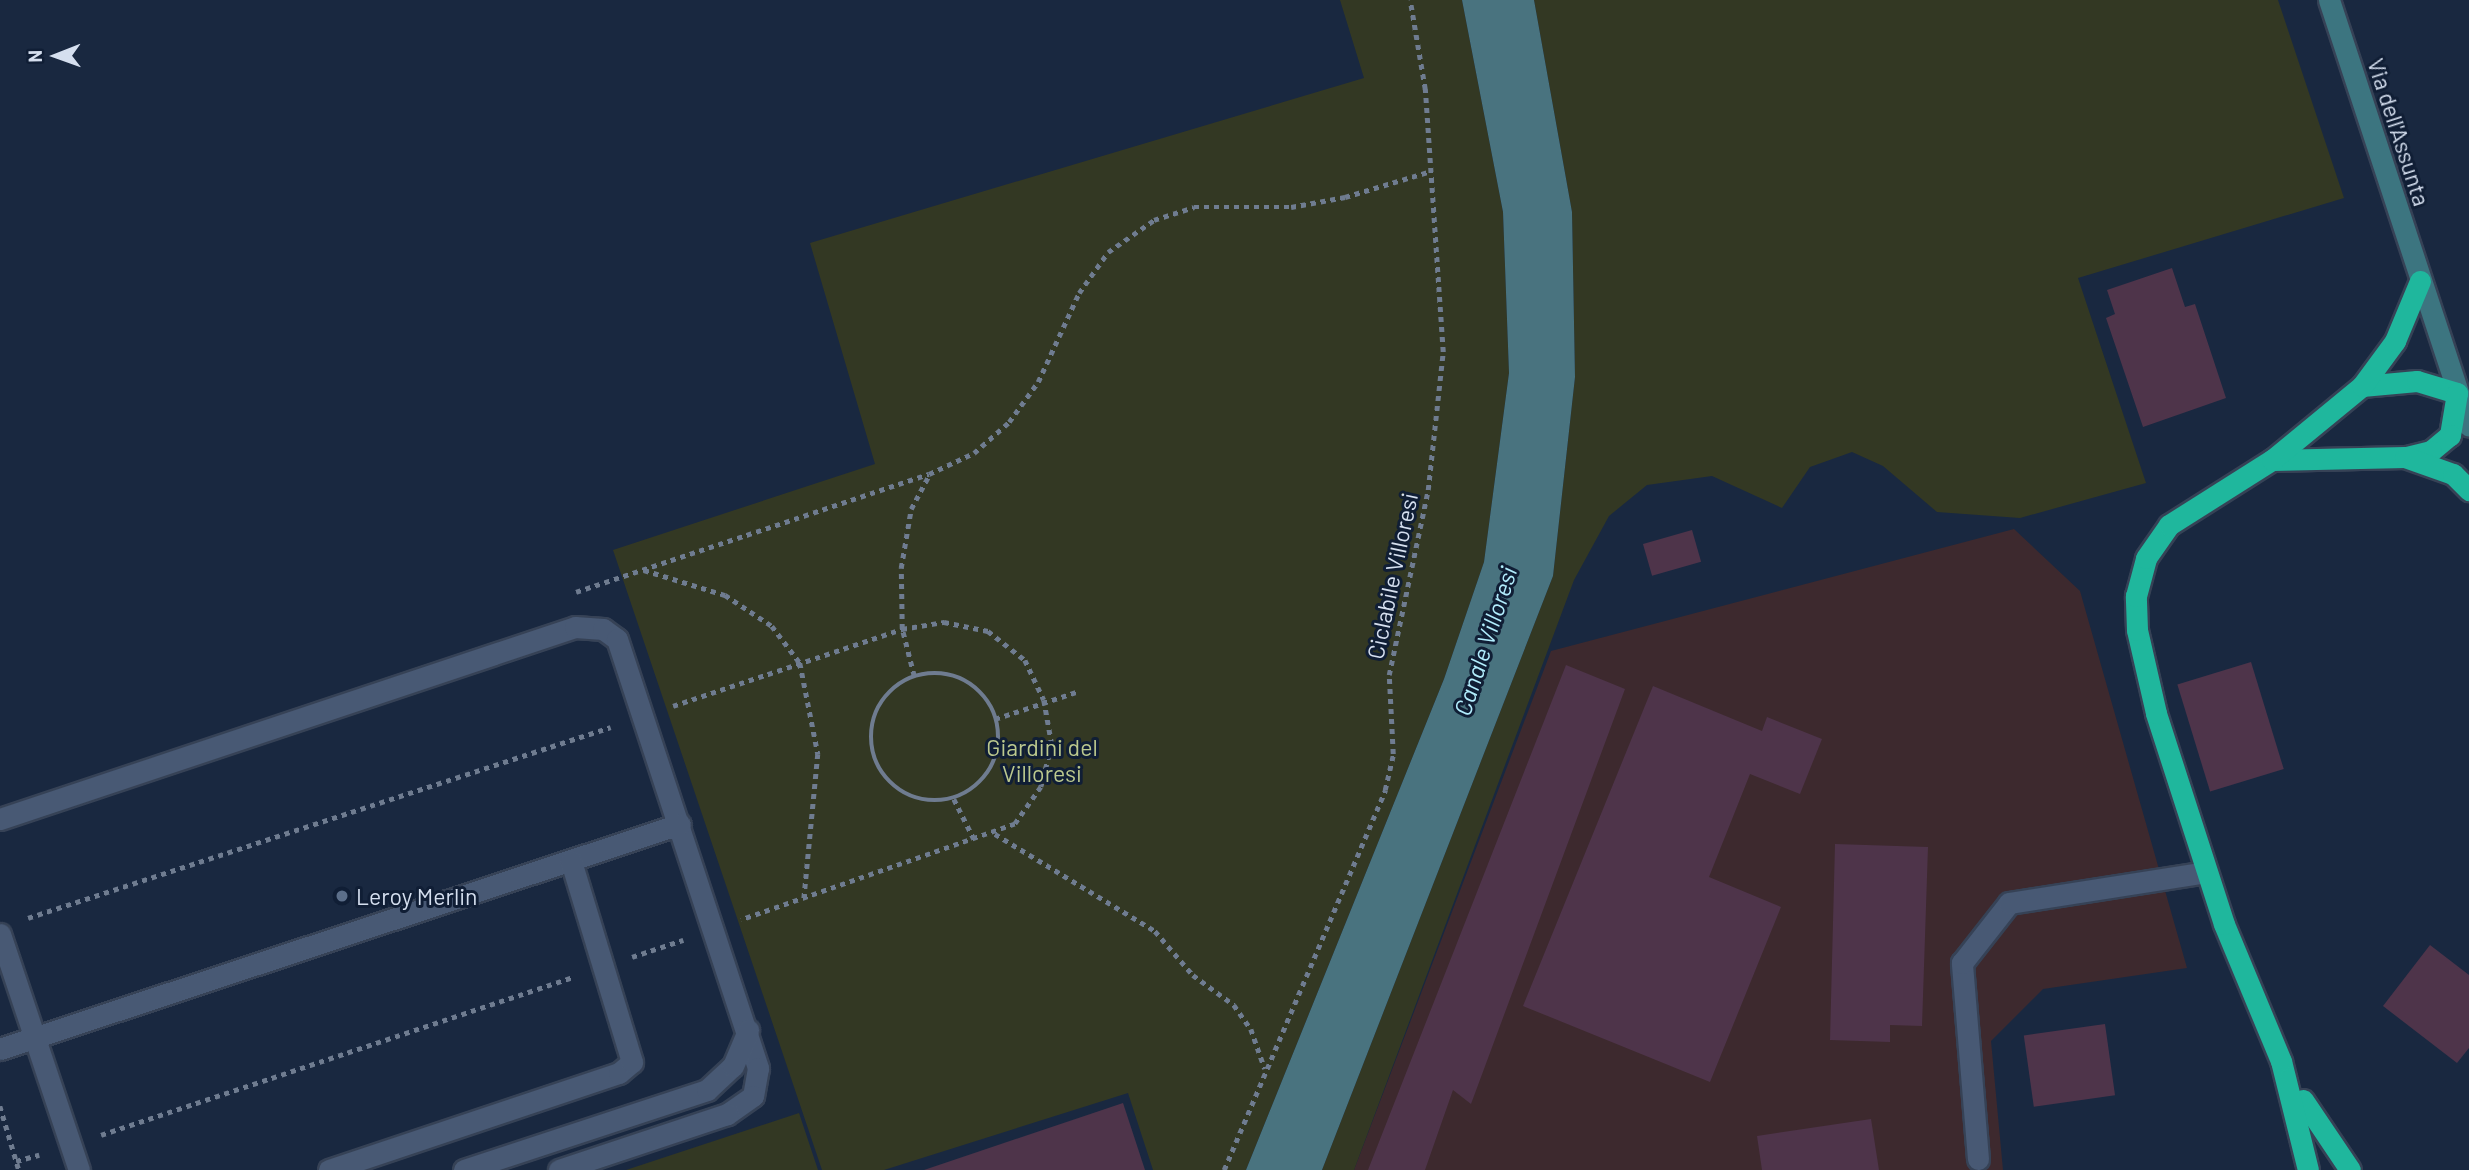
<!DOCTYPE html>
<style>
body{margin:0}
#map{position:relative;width:2469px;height:1170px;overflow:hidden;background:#192840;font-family:Barlow,sans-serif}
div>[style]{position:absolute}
.industrial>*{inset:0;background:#3d292e}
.green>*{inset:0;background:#333823}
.water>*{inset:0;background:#49737f}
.building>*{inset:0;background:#4e344a;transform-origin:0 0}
.path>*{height:4.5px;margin-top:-2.25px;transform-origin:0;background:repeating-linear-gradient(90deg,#6f7c90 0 5px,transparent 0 10px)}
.path>.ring{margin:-2.25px;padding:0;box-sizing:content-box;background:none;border:4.5px solid #6f7c90;border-radius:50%}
.roads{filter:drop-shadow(2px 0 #364256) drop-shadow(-2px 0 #364256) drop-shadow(0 2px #364256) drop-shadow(0 -2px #364256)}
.lane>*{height:21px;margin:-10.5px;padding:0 10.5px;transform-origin:10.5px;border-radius:10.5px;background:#485974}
.secondary>*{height:21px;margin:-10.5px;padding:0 10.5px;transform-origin:10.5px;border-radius:10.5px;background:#3c7580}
.highway>*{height:21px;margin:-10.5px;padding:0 10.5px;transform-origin:10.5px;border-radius:10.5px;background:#1fb79d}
.dots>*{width:19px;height:19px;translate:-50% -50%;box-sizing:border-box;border:4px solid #101e35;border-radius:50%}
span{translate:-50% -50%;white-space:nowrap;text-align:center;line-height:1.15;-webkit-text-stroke:6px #101e35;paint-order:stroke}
.street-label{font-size:23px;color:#d5dfef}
.park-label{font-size:23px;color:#bcc98e}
.poi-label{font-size:23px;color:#d5dfef}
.left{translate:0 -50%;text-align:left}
.water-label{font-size:24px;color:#b2edfd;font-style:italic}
.north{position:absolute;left:21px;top:21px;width:70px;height:70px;-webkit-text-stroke:5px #101e35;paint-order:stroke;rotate:269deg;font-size:19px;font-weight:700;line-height:28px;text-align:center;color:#d5dfef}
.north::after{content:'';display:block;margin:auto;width:24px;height:32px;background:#d5dfef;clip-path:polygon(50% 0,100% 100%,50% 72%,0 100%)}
</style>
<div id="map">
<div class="industrial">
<i style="clip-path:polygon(2014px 529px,2080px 591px,2187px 968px,2043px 989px,1991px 1041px,2003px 1170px,1354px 1170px,1551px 651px)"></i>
</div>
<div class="green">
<i style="clip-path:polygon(1340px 0,1462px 0,1503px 212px,1509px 373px,1484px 562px,1444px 679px,1246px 1170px,1153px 1170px,1128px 1093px,884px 1170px,822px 1170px,613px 550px,875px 464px,810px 243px,1364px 78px)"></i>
<i style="clip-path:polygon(1534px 0,2278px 0,2344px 198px,2078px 278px,2146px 483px,2020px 518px,1937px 512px,1883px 466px,1852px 452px,1810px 467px,1782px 508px,1712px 476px,1647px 485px,1609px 516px,1574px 580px,1354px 1170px,1322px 1170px,1553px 576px,1575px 377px,1572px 212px)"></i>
<i style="clip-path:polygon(799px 1113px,818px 1170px,626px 1170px)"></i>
</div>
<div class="water">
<i style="clip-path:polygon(1462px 0,1534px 0,1572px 212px,1575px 377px,1553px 576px,1322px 1170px,1246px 1170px,1444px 679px,1484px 562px,1509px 373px,1503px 212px)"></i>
</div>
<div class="building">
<i style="clip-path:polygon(2172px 268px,2185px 307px,2195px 304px,2226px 398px,2143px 427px,2106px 318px,2115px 314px,2107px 290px)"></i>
<i style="left:1692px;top:530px;width:33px;height:51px;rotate:74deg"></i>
<i style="left:2251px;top:662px;width:112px;height:77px;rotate:73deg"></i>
<i style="clip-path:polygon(1566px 665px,1625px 689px,1471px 1104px,1453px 1090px,1425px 1170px,1368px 1170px)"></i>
<i style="clip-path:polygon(1653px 686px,1762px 731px,1767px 717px,1822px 739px,1800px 794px,1750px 774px,1709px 877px,1781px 907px,1710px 1082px,1523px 1006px)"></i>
<i style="clip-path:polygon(1835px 844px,1928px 847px,1922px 1026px,1890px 1025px,1890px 1042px,1830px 1040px)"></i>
<i style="clip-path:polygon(2430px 945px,2469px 975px,2469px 1048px,2457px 1063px,2383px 1006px)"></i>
<i style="left:2105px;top:1024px;width:72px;height:82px;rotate:82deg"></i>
<i style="clip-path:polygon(1123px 1103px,1145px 1170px,924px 1170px)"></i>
<i style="clip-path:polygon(1871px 1119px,1879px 1170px,1762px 1170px,1757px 1136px)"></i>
</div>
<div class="path">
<i style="left:644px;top:570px;width:85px;rotate:17.2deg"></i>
<i style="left:725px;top:595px;width:56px;rotate:33.4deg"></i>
<i style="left:772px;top:626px;width:46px;rotate:52.9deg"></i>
<i style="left:800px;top:663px;width:93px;rotate:78.8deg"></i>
<i style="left:818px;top:754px;width:146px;rotate:95.5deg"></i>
<i style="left:576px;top:592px;width:372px;rotate:-18.5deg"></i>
<i style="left:929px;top:474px;width:50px;rotate:-25deg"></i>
<i style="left:974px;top:453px;width:47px;rotate:-41.5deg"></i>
<i style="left:1009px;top:422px;width:49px;rotate:-54.1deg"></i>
<i style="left:1038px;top:382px;width:98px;rotate:-65.3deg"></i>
<i style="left:1079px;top:293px;width:50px;rotate:-54.7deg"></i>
<i style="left:1108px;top:252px;width:56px;rotate:-34.8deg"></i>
<i style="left:1154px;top:220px;width:42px;rotate:-18deg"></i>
<i style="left:1194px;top:207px;width:97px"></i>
<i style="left:1291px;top:207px;width:55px;rotate:-10.5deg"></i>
<i style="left:1345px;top:197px;width:87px;rotate:-16.8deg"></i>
<i class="ring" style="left:871px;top:673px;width:123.5px;height:123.5px"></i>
<i style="left:914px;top:676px;width:49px;rotate:-104.3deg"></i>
<i style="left:902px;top:629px;width:61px;rotate:-90.9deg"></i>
<i style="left:901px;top:568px;width:60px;rotate:-80.4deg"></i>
<i style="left:911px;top:509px;width:38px;rotate:-62deg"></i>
<i style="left:673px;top:706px;width:242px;rotate:-18.6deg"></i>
<i style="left:902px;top:629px;width:43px;rotate:-9.5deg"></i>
<i style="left:944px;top:622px;width:45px;rotate:11.6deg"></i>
<i style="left:988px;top:631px;width:47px;rotate:38.1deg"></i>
<i style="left:1025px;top:660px;width:44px;rotate:64.6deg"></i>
<i style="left:1044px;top:700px;width:46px;rotate:79.9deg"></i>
<i style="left:1052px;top:745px;width:43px;rotate:104.7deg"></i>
<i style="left:1041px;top:787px;width:45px;rotate:125.1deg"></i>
<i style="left:1015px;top:824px;width:290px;rotate:160.7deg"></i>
<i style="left:995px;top:719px;width:89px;rotate:-18.4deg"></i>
<i style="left:954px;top:799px;width:49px;rotate:63.4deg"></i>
<i style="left:995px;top:834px;width:187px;rotate:31.2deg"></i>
<i style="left:1155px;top:931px;width:58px;rotate:49.2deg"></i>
<i style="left:1193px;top:975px;width:51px;rotate:36.2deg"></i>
<i style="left:1234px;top:1005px;width:29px;rotate:55deg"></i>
<i style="left:1251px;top:1029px;width:42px;rotate:70.7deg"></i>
<i style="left:28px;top:918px;width:613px;rotate:-18.14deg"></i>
<i style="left:632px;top:957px;width:54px;rotate:-18.4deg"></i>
<i style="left:0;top:1106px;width:67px;rotate:73.5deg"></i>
<i style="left:101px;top:1135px;width:499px;rotate:-18.5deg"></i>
<i style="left:16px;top:1161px;width:24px;rotate:-15deg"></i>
<i style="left:1224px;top:1170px;width:413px;rotate:-67deg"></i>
<i style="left:1385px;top:790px;width:37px;rotate:-77deg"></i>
<i style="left:1393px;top:754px;width:79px;rotate:-92.9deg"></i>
<i style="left:1389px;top:675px;width:189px;rotate:-78.1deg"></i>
<i style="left:1428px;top:490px;width:139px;rotate:-83.8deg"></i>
<i style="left:1443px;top:352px;width:264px;rotate:-93.9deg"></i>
<i style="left:1425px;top:89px;width:90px;rotate:-99.6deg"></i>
</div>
<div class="roads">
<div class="lane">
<i style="left:0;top:819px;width:606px;rotate:-18.46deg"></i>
<i style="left:575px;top:627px;width:28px;rotate:4deg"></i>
<i style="left:603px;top:629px;width:17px;rotate:36deg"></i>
<i style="left:617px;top:639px;width:452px;rotate:71.8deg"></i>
<i style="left:758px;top:1068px;width:28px;rotate:100deg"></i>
<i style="left:753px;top:1096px;width:32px;rotate:145deg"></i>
<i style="left:727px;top:1114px;width:177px;rotate:161.6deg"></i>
<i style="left:0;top:934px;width:249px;rotate:71.5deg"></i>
<i style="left:0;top:1049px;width:716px;rotate:-18.31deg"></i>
<i style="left:1978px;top:1159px;width:197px;rotate:-94.7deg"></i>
<i style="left:1962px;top:963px;width:76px;rotate:-51.9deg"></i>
<i style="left:2009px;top:903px;width:200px;rotate:-8.9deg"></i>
<i style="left:329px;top:1170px;width:306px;rotate:-18.5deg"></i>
<i style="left:619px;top:1073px;width:17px;rotate:-40deg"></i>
<i style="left:632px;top:1062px;width:210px;rotate:-106.9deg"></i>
<i style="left:464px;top:1170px;width:256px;rotate:-18.2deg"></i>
<i style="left:707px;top:1090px;width:35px;rotate:-43deg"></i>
<i style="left:733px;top:1066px;width:39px;rotate:-67deg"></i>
</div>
<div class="secondary">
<i style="left:2329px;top:0;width:448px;rotate:71.8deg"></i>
</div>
<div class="highway">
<i style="left:2362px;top:386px;width:55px;rotate:-5.2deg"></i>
<i style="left:2417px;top:381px;width:42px;rotate:16.7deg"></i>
<i style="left:2457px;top:393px;width:43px;rotate:99.5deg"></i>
<i style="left:2450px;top:435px;width:25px;rotate:140deg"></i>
<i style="left:2431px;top:451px;width:25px;rotate:166deg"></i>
<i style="left:2272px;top:460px;width:133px;rotate:-1.3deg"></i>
<i style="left:2405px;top:457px;width:51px;rotate:19.5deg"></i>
<i style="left:2453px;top:474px;width:23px;rotate:45deg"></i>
<i style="left:2303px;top:1100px;width:84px;rotate:56.1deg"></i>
<i style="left:2308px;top:1170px;width:112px;rotate:-103.9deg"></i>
<i style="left:2281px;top:1061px;width:148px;rotate:-112.6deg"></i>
<i style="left:2224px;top:924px;width:222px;rotate:-107.9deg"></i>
<i style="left:2156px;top:713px;width:85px;rotate:-102.9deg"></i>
<i style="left:2137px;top:630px;width:34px;rotate:-92deg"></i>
<i style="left:2136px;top:596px;width:39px;rotate:-75deg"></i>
<i style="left:2146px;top:558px;width:40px;rotate:-55.1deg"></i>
<i style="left:2169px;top:525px;width:122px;rotate:-32.3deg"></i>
<i style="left:2272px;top:460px;width:117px;rotate:-39.4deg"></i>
<i style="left:2362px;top:386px;width:56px;rotate:-53.7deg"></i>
<i style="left:2395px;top:341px;width:65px;rotate:-67.4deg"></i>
</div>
</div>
<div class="dots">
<i style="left:342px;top:896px;background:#5c6f8a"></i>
</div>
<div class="street-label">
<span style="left:2399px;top:132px;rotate:72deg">Via dell'Assunta</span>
<span style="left:1392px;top:576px;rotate:-78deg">Ciclabile Villoresi</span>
</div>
<div class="park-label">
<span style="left:1042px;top:760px">Giardini del<br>Villoresi</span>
</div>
<div class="poi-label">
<span class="left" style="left:356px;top:896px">Leroy Merlin</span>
</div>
<div class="water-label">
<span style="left:1485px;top:641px;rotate:-72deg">Canale Villoresi</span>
</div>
<div class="north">N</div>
</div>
